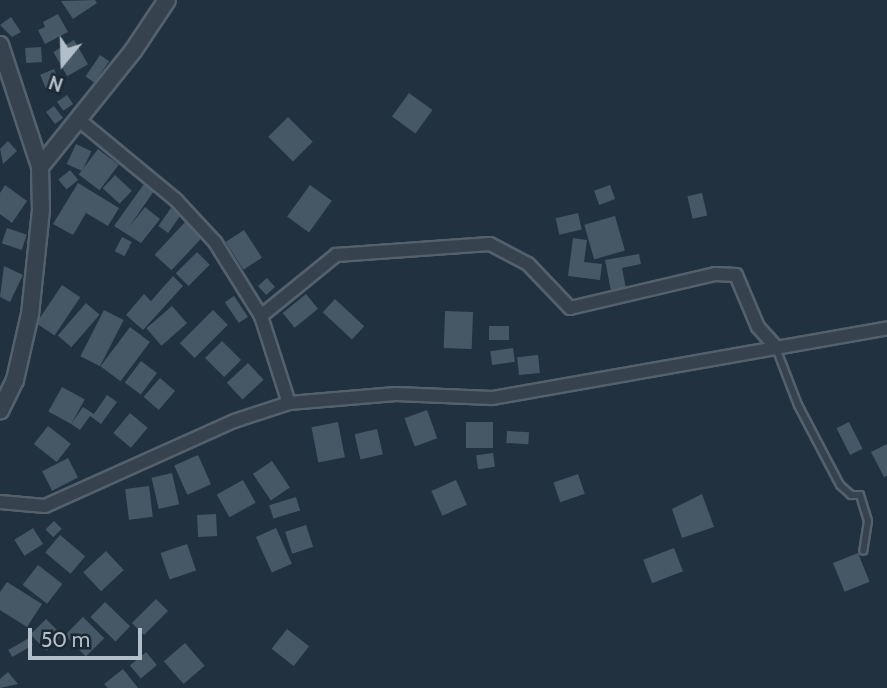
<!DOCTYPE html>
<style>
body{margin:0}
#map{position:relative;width:887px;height:688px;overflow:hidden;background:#223140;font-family:Cabin,sans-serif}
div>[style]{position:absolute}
.building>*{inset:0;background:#465766;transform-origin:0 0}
.roads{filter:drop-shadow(2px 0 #54616d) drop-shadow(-2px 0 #54616d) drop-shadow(0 2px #54616d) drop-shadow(0 -2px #54616d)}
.service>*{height:6px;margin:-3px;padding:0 3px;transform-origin:3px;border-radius:3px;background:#36434f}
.minor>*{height:12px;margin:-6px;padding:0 6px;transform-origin:6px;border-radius:6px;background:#36434f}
.tertiary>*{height:16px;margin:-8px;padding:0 8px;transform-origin:8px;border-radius:8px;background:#36434f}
span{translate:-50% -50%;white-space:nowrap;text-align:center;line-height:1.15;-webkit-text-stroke:5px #1b2834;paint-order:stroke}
.north{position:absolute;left:28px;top:28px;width:70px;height:70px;-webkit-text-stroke:5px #1b2834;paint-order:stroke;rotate:199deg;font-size:19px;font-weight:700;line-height:28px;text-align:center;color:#b2beca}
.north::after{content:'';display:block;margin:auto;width:24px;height:32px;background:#b2beca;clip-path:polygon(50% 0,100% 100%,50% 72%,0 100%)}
.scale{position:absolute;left:28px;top:628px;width:114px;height:32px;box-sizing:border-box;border:4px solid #b2beca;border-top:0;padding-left:9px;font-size:21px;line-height:24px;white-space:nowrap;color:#b2beca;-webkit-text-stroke:5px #1b2834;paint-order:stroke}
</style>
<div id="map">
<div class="building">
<i style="clip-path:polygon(95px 0,97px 3px,73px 19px,61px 1px)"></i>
<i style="clip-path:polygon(58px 14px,68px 32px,45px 44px,38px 30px,45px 27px,43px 22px)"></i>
<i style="clip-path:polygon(11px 17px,21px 32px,12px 37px,0 25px)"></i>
<i style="left:74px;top:40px;width:28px;height:24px;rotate:60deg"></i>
<i style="left:41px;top:47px;width:15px;height:16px;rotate:86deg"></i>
<i style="left:100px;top:55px;width:11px;height:26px;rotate:34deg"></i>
<i style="left:54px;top:69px;width:15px;height:15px;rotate:67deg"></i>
<i style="left:409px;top:93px;width:29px;height:29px;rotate:36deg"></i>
<i style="left:67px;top:95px;width:11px;height:12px;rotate:56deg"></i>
<i style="left:54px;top:106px;width:15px;height:10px;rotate:53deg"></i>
<i style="left:288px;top:117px;width:35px;height:28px;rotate:45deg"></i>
<i style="clip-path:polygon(8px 141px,17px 151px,3px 164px,0 149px)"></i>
<i style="left:76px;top:144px;width:17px;height:22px;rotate:25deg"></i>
<i style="left:98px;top:149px;width:26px;height:32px;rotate:37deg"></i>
<i style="left:70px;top:170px;width:13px;height:15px;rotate:51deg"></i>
<i style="left:115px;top:175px;width:23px;height:18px;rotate:43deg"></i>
<i style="clip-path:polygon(78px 183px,119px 208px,108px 226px,86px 213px,73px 235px,53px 224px)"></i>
<i style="clip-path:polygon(144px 184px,154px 191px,129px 227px,145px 207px,160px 219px,141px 243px,114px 226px)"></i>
<i style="clip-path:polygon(5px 185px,27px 201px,12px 223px,0 214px,0 193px)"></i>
<i style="left:310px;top:185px;width:27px;height:39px;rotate:36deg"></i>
<i style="left:610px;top:185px;width:15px;height:17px;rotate:70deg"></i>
<i style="left:702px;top:193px;width:23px;height:15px;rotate:77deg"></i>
<i style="left:171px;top:208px;width:12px;height:22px;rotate:35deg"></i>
<i style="left:578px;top:213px;width:17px;height:23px;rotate:77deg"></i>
<i style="left:615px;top:216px;width:36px;height:32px;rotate:74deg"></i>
<i style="left:186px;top:221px;width:23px;height:46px;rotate:43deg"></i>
<i style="left:7px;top:228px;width:21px;height:16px;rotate:19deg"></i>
<i style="left:244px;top:230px;width:33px;height:22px;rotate:57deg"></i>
<i style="left:122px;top:237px;width:11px;height:16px;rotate:27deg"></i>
<i style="clip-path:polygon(573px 238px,587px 240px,584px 262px,602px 264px,600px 280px,568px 276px)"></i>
<i style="left:197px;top:252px;width:18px;height:30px;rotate:45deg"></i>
<i style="clip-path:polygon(639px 254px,641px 264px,622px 268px,626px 288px,611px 291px,605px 260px)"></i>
<i style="clip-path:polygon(4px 266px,23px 275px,10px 302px,0 297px)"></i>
<i style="clip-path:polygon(173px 276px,183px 286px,143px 330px,126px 315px,144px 294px,151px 301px)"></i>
<i style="left:267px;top:278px;width:12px;height:12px;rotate:48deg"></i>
<i style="left:62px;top:285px;width:22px;height:46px;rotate:34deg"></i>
<i style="left:306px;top:294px;width:19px;height:30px;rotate:51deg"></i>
<i style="left:234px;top:296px;width:25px;height:11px;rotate:56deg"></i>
<i style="left:335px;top:299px;width:40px;height:18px;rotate:43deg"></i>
<i style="left:86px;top:303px;width:18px;height:43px;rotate:41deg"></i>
<i style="left:172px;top:306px;width:23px;height:34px;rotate:49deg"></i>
<i style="left:104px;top:310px;width:22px;height:52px;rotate:27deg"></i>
<i style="left:213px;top:310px;width:21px;height:47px;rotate:45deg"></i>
<i style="left:445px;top:311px;width:28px;height:37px;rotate:2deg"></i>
<i style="left:489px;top:326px;width:20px;height:14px"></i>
<i style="left:130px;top:327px;width:25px;height:49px;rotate:37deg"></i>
<i style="left:222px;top:341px;width:27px;height:24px;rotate:45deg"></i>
<i style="left:513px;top:348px;width:14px;height:23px;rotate:82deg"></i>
<i style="left:538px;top:355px;width:18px;height:21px;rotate:84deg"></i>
<i style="left:141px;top:361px;width:20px;height:27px;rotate:37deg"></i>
<i style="left:248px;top:363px;width:23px;height:29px;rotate:47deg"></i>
<i style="left:160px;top:378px;width:20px;height:25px;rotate:41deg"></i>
<i style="left:62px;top:387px;width:26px;height:28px;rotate:29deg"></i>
<i style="clip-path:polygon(107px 395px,117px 402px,101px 424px,90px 416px,80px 430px,71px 424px,83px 407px,94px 414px)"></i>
<i style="left:427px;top:410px;width:30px;height:24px;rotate:70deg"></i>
<i style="left:130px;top:413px;width:23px;height:26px;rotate:40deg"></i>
<i style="left:338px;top:422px;width:36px;height:27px;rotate:79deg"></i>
<i style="left:466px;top:422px;width:27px;height:26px"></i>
<i style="left:849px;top:422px;width:30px;height:14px;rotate:63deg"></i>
<i style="left:48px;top:426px;width:29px;height:23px;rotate:38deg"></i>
<i style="left:377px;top:429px;width:26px;height:23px;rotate:77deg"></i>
<i style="left:507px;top:431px;width:22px;height:12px;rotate:3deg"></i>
<i style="clip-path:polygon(887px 444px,887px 476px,884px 477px,871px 452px)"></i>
<i style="left:493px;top:453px;width:14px;height:17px;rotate:82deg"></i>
<i style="left:198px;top:455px;width:32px;height:26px;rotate:66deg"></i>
<i style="left:68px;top:458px;width:22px;height:29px;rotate:63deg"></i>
<i style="left:272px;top:461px;width:32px;height:23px;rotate:56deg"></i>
<i style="left:172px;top:473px;width:32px;height:21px;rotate:77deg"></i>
<i style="left:578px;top:474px;width:21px;height:26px;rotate:71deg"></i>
<i style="left:243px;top:480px;width:26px;height:30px;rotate:61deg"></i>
<i style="left:456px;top:480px;width:27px;height:27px;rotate:66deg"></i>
<i style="left:149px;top:486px;width:31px;height:24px;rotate:83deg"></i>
<i style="clip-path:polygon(702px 494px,714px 527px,682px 538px,672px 509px)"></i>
<i style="left:296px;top:497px;width:14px;height:28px;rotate:73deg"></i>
<i style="left:216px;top:514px;width:22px;height:19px;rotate:87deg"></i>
<i style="left:54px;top:521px;width:11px;height:12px;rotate:45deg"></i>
<i style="left:306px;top:525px;width:23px;height:22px;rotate:72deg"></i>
<i style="left:33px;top:528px;width:19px;height:22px;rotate:58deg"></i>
<i style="left:276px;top:528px;width:39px;height:22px;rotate:66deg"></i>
<i style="left:60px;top:535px;width:33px;height:23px;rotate:40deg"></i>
<i style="left:187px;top:544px;width:28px;height:28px;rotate:71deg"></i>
<i style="left:674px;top:548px;width:25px;height:33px;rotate:69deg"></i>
<i style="left:106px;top:551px;width:26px;height:31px;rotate:47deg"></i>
<i style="left:858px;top:553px;width:31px;height:27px;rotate:68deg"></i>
<i style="left:38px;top:565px;width:31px;height:25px;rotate:38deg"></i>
<i style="clip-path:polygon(7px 582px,42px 604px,27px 627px,0 610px,0 592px)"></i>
<i style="left:156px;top:599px;width:17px;height:34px;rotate:45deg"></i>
<i style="left:105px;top:602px;width:35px;height:21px;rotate:44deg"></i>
<i style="left:83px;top:617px;width:30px;height:26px;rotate:45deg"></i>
<i style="left:46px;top:619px;width:23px;height:22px;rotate:45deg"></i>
<i style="left:287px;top:629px;width:28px;height:25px;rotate:38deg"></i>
<i style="left:29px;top:638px;width:8px;height:24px;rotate:60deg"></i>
<i style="left:185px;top:643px;width:30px;height:28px;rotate:49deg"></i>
<i style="left:146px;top:652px;width:17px;height:21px;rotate:50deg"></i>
<i style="clip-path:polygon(123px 669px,138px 688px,108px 688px,104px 684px)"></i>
<i style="clip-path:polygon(8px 672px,18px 684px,0 688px,0 679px)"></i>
</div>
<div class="roads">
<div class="service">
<i style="left:776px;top:348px;width:61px;rotate:68.9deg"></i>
<i style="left:798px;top:405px;width:90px;rotate:62.3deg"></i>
<i style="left:840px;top:485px;width:15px;rotate:42deg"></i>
<i style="left:851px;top:495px;width:9px"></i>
<i style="left:860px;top:495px;width:27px;rotate:73deg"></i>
<i style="left:868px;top:521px;width:30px;rotate:99deg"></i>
</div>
<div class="minor">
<i style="left:79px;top:120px;width:126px;rotate:39.5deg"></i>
<i style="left:176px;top:200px;width:57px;rotate:47.1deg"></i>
<i style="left:215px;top:242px;width:87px;rotate:58.1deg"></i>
<i style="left:261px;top:316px;width:91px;rotate:72.2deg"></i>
<i style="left:261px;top:316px;width:97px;rotate:-39.1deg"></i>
<i style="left:336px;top:255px;width:154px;rotate:-4.1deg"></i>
<i style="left:490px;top:244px;width:43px;rotate:27.8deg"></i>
<i style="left:528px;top:264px;width:61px;rotate:46.3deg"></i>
<i style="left:570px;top:308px;width:149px;rotate:-13.2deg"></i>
<i style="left:715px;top:274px;width:21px;rotate:3deg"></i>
<i style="left:736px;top:275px;width:56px;rotate:67.1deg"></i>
<i style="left:758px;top:327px;width:27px;rotate:48deg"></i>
<i style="left:0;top:502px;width:45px;rotate:5.1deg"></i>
<i style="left:45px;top:506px;width:207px;rotate:-24.2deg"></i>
<i style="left:234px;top:421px;width:58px;rotate:-18.1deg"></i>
<i style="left:289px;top:403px;width:107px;rotate:-4.8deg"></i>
<i style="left:396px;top:394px;width:96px;rotate:2.4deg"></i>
<i style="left:492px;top:398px;width:401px;rotate:-10deg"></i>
</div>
<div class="tertiary">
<i style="left:0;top:45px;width:128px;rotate:71.8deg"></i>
<i style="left:40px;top:167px;width:43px;rotate:88.7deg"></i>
<i style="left:41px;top:210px;width:105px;rotate:96deg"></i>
<i style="left:30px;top:314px;width:68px;rotate:102.8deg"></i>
<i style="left:15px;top:380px;width:34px;rotate:116deg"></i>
<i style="left:40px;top:167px;width:149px;rotate:-51.3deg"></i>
<i style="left:133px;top:51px;width:61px;rotate:-56.3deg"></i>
</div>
</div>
<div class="north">N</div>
<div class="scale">50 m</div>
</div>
